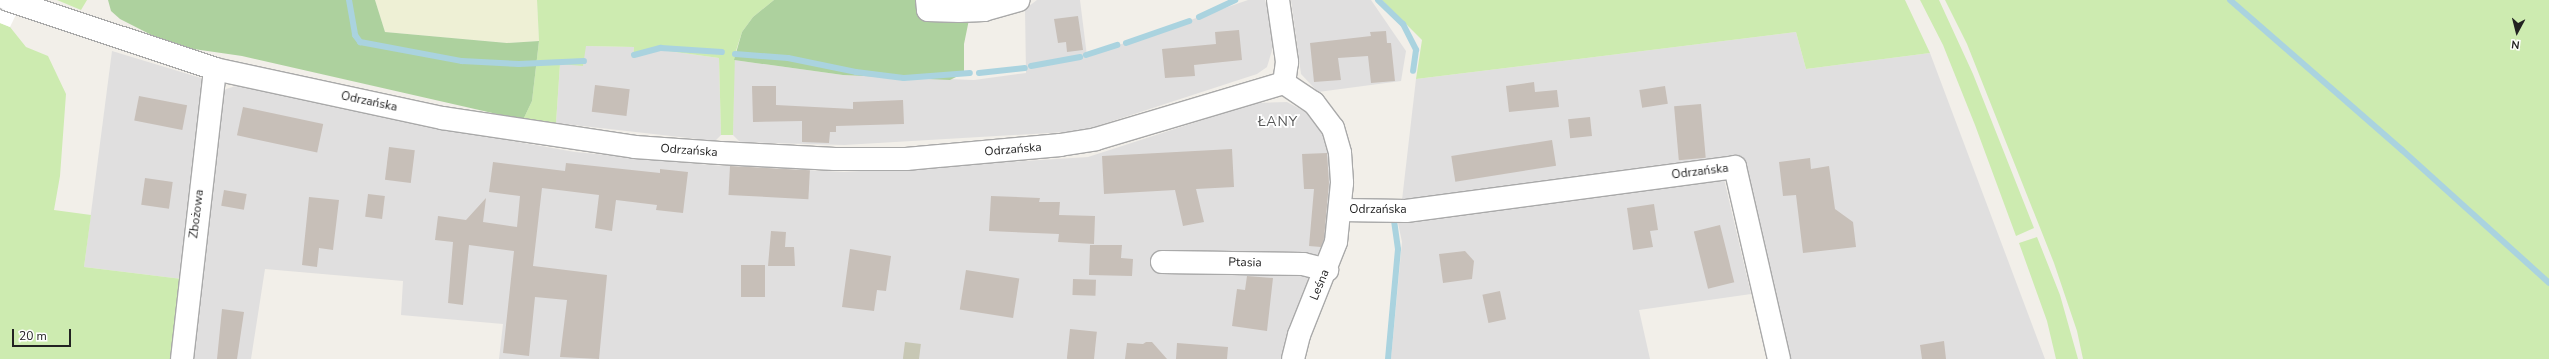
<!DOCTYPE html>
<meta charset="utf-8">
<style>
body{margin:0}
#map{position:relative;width:2549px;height:359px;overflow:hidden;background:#f2efe9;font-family:"Nunito Sans",sans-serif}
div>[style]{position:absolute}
.residential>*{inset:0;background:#e0dfdf}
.construction>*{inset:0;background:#c7c7b4;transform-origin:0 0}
.farmland>*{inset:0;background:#eef0d5}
.grass>*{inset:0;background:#cdebb0}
.forest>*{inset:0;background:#add19e}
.pier>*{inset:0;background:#fff}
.stream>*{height:6px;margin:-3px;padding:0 3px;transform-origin:3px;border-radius:3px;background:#aad3df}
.building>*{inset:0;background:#c7bfb8;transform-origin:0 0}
.roads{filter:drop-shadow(1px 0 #a9a9a9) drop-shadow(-1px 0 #a9a9a9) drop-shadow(0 1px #a9a9a9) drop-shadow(0 -1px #a9a9a9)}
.minor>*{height:22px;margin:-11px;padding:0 11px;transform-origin:11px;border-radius:11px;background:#fff}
span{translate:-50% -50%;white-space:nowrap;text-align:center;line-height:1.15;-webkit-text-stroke:3.5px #fff;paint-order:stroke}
.street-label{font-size:12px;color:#222}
.quarter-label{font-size:14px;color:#555;letter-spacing:1px}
.north{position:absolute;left:2497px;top:12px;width:40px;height:40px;-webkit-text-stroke:3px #fff;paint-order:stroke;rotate:187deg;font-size:11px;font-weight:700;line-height:16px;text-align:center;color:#222}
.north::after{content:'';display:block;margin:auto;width:14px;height:18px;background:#222;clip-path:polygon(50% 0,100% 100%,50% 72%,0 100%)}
.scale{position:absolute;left:12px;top:329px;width:59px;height:18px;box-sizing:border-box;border:2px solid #222;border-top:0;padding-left:5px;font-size:12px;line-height:14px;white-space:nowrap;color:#222;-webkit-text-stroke:3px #fff;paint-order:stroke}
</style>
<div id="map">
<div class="residential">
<i style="clip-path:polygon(1037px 0,1080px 0,1087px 56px,1248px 0,1265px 0,1275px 34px,1273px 47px,1267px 67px,1257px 74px,1082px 131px,844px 145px,740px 142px,733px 135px,734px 60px,843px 75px,974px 80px,1026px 73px,1025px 9px)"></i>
<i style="clip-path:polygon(1291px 0,1371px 0,1406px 51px,1401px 81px,1318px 92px,1301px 74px)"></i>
<i style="clip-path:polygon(1796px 32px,1806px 69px,1930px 53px,2045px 359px,1789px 359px,1742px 156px,1476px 193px,1402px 200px,1416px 79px)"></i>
<i style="clip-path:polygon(586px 46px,634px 47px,633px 58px,661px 50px,719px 58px,721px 135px,715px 141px,556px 123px,560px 64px)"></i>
<i style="clip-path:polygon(112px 51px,201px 78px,203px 83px,182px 279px,84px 267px)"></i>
<i style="clip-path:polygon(242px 84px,427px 126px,575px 152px,710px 165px,844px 172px,1088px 157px,1255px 103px,1287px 102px,1306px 112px,1333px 148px,1329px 249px,1285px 359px,499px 359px,503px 324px,401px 315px,403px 281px,265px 269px,251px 359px,192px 359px,219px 96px,226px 89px)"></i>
<i style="clip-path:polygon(1724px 179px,1751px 294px,1639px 310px,1650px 359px,1391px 359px,1402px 242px,1398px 223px)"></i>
</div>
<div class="construction">
<i style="left:905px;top:342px;width:16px;height:17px;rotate:7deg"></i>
</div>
<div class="farmland">
<i style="clip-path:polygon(375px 0,537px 0,539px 41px,507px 43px,385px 32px)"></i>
</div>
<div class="grass">
<i style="clip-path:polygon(57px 0,87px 0,81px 10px)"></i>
<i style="clip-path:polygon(537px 0,774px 0,753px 17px,742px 32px,735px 54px,733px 135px,721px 135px,719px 58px,661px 50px,633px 58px,634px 47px,586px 46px,583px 66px,560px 64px,556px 123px,523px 120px,532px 101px,539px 41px)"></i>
<i style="clip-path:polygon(1382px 0,1905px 0,1930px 53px,1806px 69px,1796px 32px,1416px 79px,1422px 40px)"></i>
<i style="clip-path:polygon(1920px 0,1939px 0,1973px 74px,2034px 228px,2016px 236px,1975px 125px,1943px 45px)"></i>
<i style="clip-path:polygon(1945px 0,2549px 0,2549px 359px,2083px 359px,2077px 331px,2054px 263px,1967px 44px)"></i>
<i style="clip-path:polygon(0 23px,10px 27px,26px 47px,48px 56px,66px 94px,60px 176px,54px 210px,91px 215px,84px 267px,182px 279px,173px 359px,0 359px)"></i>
<i style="clip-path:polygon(2037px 237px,2060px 295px,2078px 359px,2056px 359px,2047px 321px,2019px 243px)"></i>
</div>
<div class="forest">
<i style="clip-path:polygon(108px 0,375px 0,385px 32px,507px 43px,539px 41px,532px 101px,523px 120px,242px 56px,173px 46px,120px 19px,111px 11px)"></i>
<i style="clip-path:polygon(774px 0,973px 0,964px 44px,964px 73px,950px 80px,843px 75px,734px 60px,742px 32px,753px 17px)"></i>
</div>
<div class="pier">
<i style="clip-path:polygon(0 0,23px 0,10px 27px,0 23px)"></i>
</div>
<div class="stream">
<i style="left:349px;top:0;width:36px;rotate:80deg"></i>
<i style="left:355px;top:35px;width:9px;rotate:54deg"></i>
<i style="left:360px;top:42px;width:104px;rotate:10.6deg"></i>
<i style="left:462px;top:61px;width:57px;rotate:3deg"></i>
<i style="left:519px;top:64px;width:65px;rotate:-2.6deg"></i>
<i style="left:1378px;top:0;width:35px;rotate:44deg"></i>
<i style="left:1403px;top:24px;width:29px;rotate:63deg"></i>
<i style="left:1416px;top:50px;width:21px;rotate:98deg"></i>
<i style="left:2230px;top:0;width:228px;rotate:41.1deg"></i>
<i style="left:2402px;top:150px;width:198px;rotate:42.1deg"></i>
<i style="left:1199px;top:17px;width:40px;rotate:-25deg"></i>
<i style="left:1126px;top:43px;width:67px;rotate:-19.2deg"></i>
<i style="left:735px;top:54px;width:53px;rotate:4.3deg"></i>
<i style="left:788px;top:58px;width:69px;rotate:11.6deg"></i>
<i style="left:856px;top:72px;width:48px;rotate:7.1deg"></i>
<i style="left:904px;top:78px;width:66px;rotate:-4.3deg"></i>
<i style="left:634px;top:55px;width:28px;rotate:-15deg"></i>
<i style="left:661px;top:48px;width:61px;rotate:3.8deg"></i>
<i style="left:1086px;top:55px;width:33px;rotate:-18deg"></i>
<i style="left:1031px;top:66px;width:50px;rotate:-10.4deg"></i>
<i style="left:979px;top:73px;width:46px;rotate:-6.2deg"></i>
<i style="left:1388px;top:359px;width:110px;rotate:-84.8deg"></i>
<i style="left:1398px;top:249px;width:30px;rotate:-98deg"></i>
</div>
<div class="building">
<i style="clip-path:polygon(1078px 16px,1083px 50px,1067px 52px,1066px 42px,1058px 43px,1054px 19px)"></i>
<i style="clip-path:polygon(1239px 30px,1242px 60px,1194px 65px,1195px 76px,1165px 78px,1162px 49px,1216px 44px,1215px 32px)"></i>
<i style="clip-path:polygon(1386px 31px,1387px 43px,1391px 43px,1395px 81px,1371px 83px,1368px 56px,1338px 58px,1341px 80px,1314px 82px,1310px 43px,1371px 36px,1370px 32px)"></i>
<i style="clip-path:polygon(1534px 82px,1535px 92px,1557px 90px,1559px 107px,1509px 112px,1506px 86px)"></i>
<i style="left:595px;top:85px;width:35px;height:27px;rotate:7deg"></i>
<i style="clip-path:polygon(752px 86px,776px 86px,776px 105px,853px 109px,853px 102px,903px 100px,904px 124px,836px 126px,836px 132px,830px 132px,829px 143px,802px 142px,802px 121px,753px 122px)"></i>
<i style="left:1665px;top:86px;width:18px;height:26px;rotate:81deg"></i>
<i style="left:139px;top:96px;width:49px;height:25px;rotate:11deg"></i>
<i style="left:1701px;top:104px;width:54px;height:27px;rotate:85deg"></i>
<i style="left:243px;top:107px;width:82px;height:29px;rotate:12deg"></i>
<i style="left:1590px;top:117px;width:19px;height:22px;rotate:84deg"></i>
<i style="left:1552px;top:140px;width:26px;height:102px;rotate:81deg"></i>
<i style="left:389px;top:147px;width:26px;height:33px;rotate:7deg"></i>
<i style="clip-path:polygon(1232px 149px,1234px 187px,1196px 189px,1204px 222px,1183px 226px,1175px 190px,1104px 194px,1102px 156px)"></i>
<i style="clip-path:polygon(1327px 153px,1329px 183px,1324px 239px,1321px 247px,1309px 246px,1314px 189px,1304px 189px,1302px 154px)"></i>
<i style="clip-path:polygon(1810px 158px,1811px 169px,1829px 166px,1835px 209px,1853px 222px,1856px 247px,1803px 253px,1796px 195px,1783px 196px,1779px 162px)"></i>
<i style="clip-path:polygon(493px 162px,565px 171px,566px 163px,660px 173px,660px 169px,688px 172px,683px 213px,656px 210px,657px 205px,616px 200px,612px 231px,595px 228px,599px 195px,542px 188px,533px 266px,607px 275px,599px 359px,560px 357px,567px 300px,535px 297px,529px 356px,503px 353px,514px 251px,469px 245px,463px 305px,448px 303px,453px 242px,435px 240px,438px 216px,466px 220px,486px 198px,483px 222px,517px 227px,520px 196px,489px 192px)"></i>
<i style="left:730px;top:166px;width:80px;height:29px;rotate:3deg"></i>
<i style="left:145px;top:178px;width:28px;height:27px;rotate:8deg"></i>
<i style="left:224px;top:190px;width:23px;height:16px;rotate:10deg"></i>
<i style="left:368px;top:194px;width:17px;height:23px;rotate:7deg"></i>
<i style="clip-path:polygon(991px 196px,1040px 198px,1039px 202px,1060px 202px,1059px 215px,1095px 216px,1094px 244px,1058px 242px,1059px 234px,989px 231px)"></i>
<i style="clip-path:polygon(309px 197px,339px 200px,333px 250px,319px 248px,317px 267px,302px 265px)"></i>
<i style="clip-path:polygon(1654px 204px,1658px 230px,1650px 231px,1653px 247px,1633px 250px,1627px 208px)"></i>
<i style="left:1720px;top:225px;width:59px;height:27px;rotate:76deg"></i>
<i style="clip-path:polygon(771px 231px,786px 232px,785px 247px,794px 247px,795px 266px,768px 266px)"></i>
<i style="clip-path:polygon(1090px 245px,1122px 245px,1121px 258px,1133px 259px,1132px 276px,1089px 275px)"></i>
<i style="clip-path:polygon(850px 249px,891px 256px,886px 291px,877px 290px,874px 311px,842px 307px)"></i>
<i style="clip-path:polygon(1465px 251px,1474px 261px,1472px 279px,1443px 283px,1439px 254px)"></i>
<i style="left:741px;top:265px;width:24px;height:32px"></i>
<i style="left:966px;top:270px;width:54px;height:40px;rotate:9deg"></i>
<i style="clip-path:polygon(1247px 276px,1273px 278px,1267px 331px,1232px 326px,1237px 289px,1245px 290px)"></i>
<i style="left:1073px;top:279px;width:23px;height:16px;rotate:2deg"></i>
<i style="left:1500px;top:291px;width:29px;height:18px;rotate:78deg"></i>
<i style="clip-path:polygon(222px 309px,244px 312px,237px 359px,217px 359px)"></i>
<i style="left:1070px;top:329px;width:27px;height:30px;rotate:6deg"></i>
<i style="clip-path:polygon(1944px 341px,1946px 359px,1922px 359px,1920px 345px)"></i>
<i style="clip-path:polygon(1146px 342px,1152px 342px,1167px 359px,1125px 359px,1127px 343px,1143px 344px)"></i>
<i style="clip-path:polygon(1177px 343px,1228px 347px,1227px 359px,1176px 359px)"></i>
</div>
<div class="roads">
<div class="minor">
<i style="left:8px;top:0;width:218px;rotate:18.4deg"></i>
<i style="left:215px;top:69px;width:232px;rotate:12.2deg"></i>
<i style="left:442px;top:118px;width:195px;rotate:8.5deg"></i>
<i style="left:635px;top:147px;width:85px;rotate:4deg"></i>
<i style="left:720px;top:153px;width:115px;rotate:3deg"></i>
<i style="left:835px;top:159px;width:71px"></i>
<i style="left:906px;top:159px;width:155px;rotate:-5.2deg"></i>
<i style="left:1060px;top:145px;width:36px;rotate:-9deg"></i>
<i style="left:1096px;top:139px;width:196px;rotate:-16.6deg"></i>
<i style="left:1284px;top:83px;width:36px;rotate:34deg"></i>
<i style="left:1314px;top:103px;width:31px;rotate:53deg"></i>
<i style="left:1333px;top:128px;width:26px;rotate:74deg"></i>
<i style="left:1340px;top:153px;width:30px;rotate:86deg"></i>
<i style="left:1342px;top:183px;width:59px;rotate:95.8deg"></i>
<i style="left:1336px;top:242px;width:100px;rotate:111.7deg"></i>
<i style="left:1299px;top:335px;width:25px;rotate:104deg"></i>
<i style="left:927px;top:0;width:10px;rotate:84deg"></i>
<i style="left:928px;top:10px;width:31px;rotate:2deg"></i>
<i style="left:959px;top:11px;width:25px;rotate:-2deg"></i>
<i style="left:984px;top:10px;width:36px;rotate:-16deg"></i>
<i style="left:1278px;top:0;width:63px;rotate:81.7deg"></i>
<i style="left:1287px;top:62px;width:21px;rotate:98deg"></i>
<i style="left:1341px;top:210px;width:65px;rotate:0.9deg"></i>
<i style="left:1406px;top:211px;width:332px;rotate:-7.6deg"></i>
<i style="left:1735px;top:167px;width:197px;rotate:77.1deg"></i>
<i style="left:1162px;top:262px;width:141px;rotate:0.8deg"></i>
<i style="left:1303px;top:264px;width:25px;rotate:14deg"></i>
<i style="left:182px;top:359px;width:292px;rotate:-83.5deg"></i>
</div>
</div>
<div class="street-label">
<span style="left:369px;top:102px;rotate:12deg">Odrzańska</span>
<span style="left:1013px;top:150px;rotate:-5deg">Odrzańska</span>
<span style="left:689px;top:151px;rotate:4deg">Odrzańska</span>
<span style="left:1700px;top:172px;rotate:-7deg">Odrzańska</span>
<span style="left:1378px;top:210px">Odrzańska</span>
<span style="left:197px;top:214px;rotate:-83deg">Zbożowa</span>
<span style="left:1245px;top:263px;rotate:1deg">Ptasia</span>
<span style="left:1320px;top:285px;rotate:-68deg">Leśna</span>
</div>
<div class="quarter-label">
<span style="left:1278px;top:122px">ŁANY</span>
</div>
<div class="north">N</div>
<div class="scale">20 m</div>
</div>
